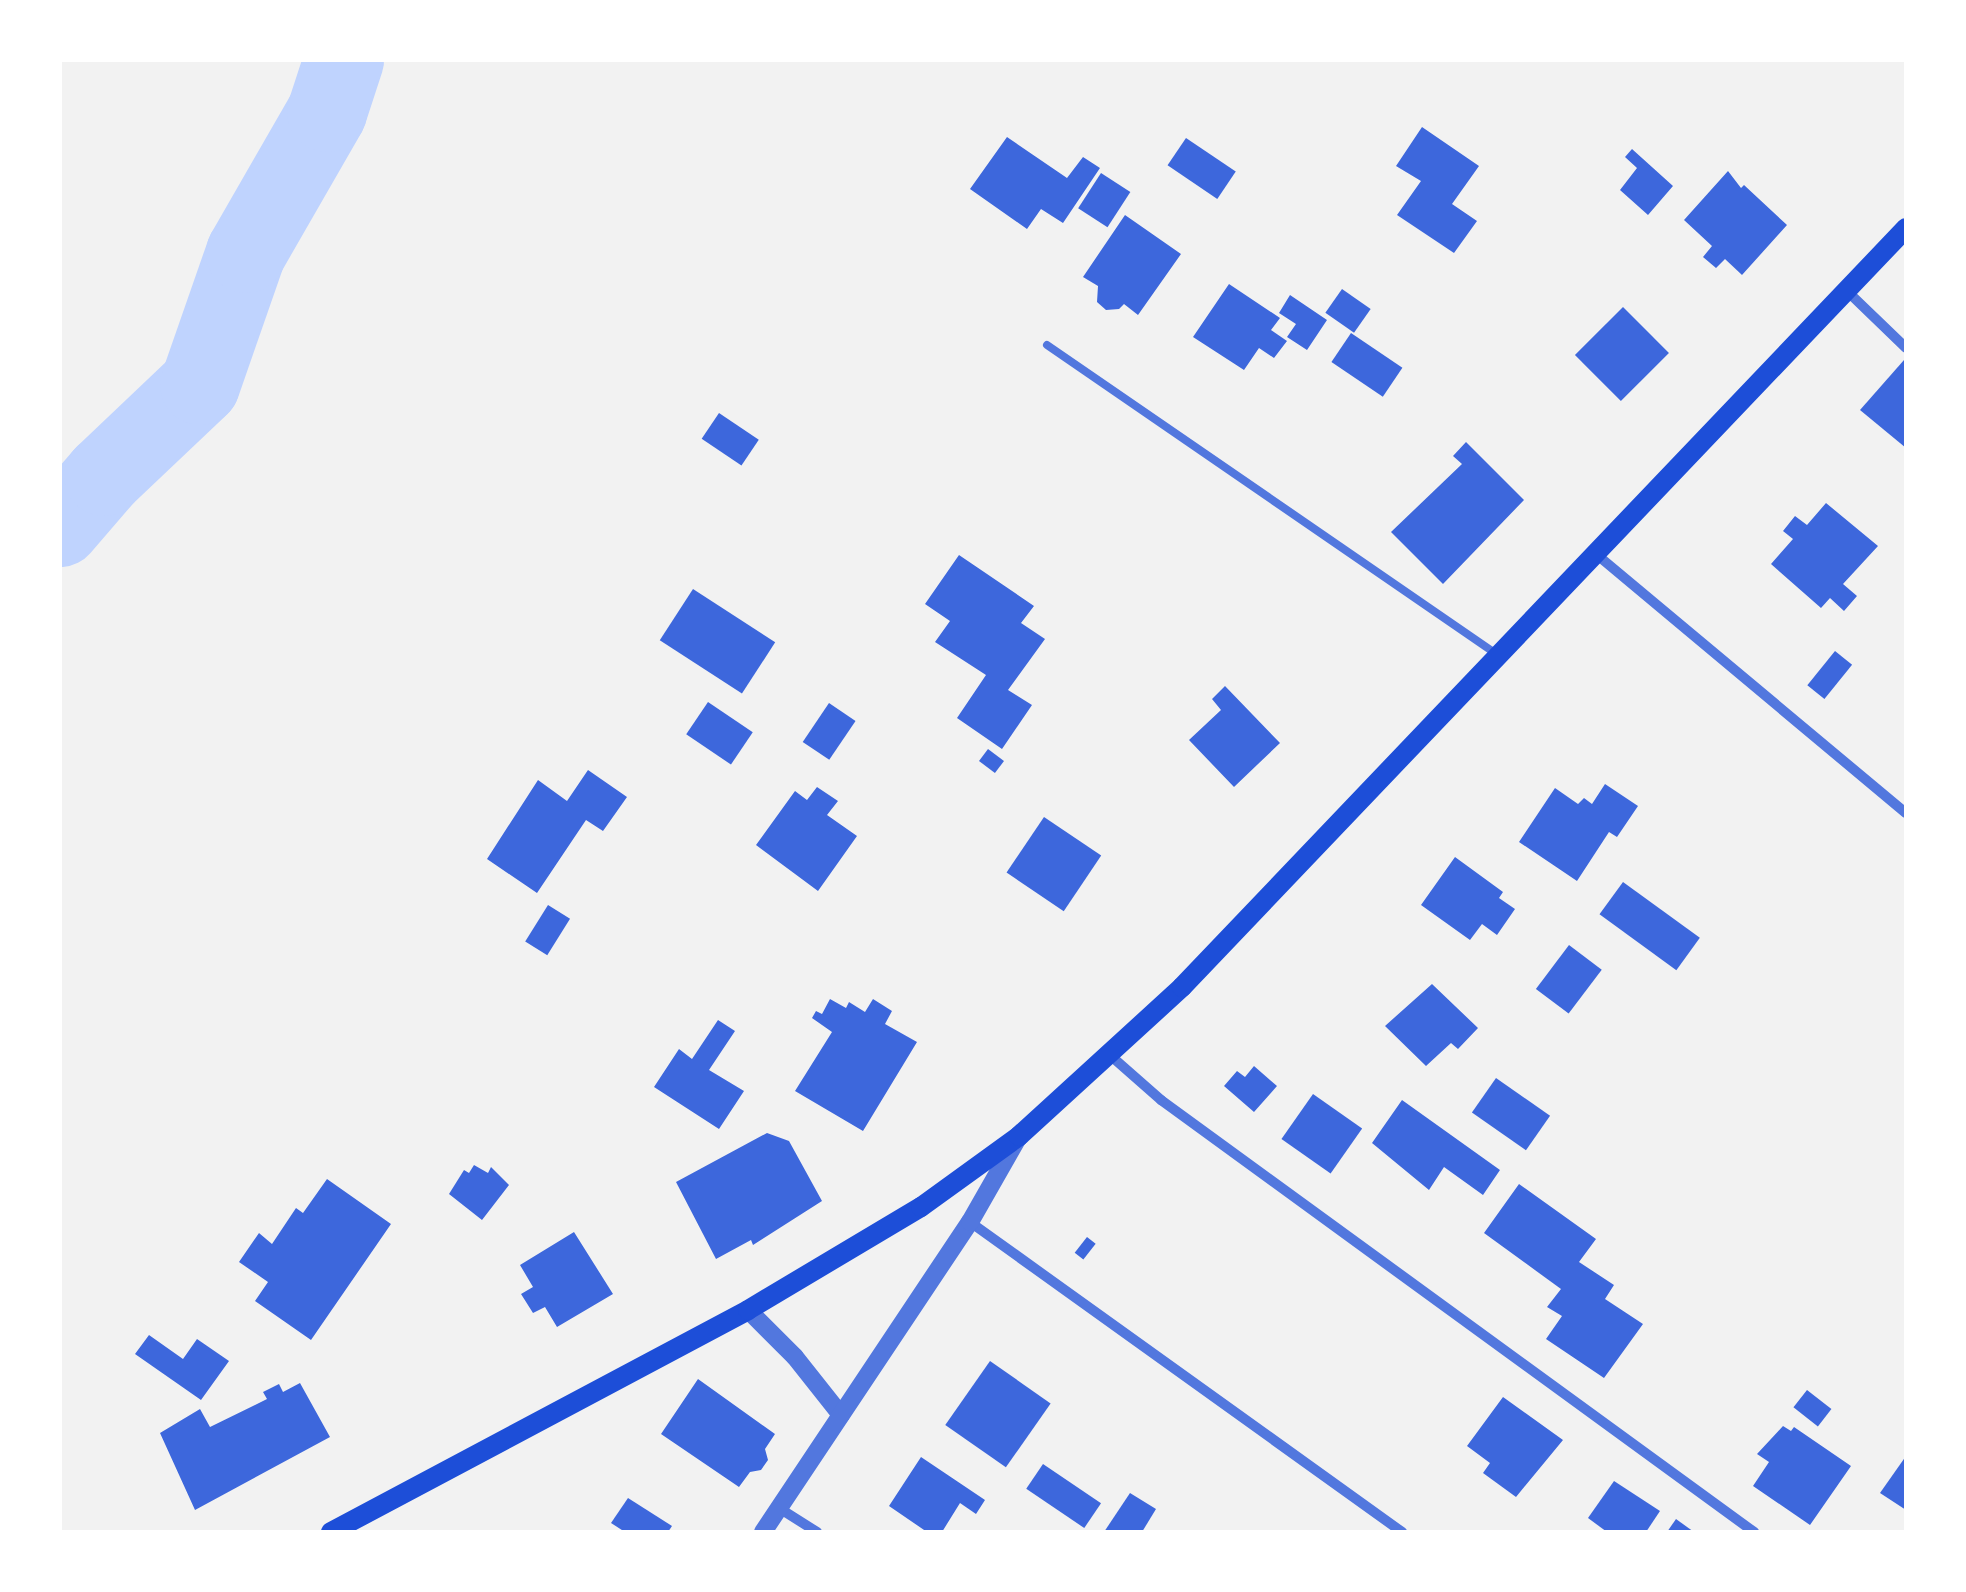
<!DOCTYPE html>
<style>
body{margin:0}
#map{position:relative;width:1966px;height:1592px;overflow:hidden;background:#f2f2f2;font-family:Quicksand,sans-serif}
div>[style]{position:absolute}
.river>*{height:80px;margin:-40px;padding:0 40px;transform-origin:40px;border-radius:40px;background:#bfd3fe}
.building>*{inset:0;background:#3d67dc;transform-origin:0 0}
.service>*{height:8px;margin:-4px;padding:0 4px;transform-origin:4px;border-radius:4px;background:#5277de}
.minor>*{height:10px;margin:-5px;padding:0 5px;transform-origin:5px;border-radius:5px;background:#5277de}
.tertiary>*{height:18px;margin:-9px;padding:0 9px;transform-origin:9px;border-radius:9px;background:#5277de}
.secondary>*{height:20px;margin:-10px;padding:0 10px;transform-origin:10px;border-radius:10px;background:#1d4ed8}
span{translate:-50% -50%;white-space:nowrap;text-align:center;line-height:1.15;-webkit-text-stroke:9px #fff;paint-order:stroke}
.frame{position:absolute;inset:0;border:62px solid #fff;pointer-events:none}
</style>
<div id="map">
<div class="river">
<i style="left:60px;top:527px;width:67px;rotate:-49.2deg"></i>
<i style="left:104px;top:476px;width:132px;rotate:-43.5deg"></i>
<i style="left:200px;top:385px;width:140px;rotate:-70.8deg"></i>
<i style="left:246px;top:253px;width:163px;rotate:-60.1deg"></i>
<i style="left:327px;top:112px;width:55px;rotate:-71.9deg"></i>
</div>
<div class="building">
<i style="clip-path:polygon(1422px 127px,1479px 166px,1452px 204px,1477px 221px,1454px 253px,1397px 215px,1421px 181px,1396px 166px)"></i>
<i style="clip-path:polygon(1007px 137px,1067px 178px,1083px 157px,1100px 168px,1063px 223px,1041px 209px,1027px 229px,970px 189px)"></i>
<i style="left:1186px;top:138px;width:60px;height:33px;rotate:34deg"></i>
<i style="clip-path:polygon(1632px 149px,1673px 186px,1648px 215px,1620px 190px,1637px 168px,1625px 157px)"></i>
<i style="clip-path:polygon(1728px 171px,1741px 188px,1744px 185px,1787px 225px,1742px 275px,1725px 259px,1716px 268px,1703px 257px,1712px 246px,1684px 220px)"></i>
<i style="left:1101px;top:173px;width:35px;height:42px;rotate:33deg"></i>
<i style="clip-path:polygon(1125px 215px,1181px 254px,1138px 315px,1124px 304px,1119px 309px,1106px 310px,1097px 302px,1098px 286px,1083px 277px)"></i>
<i style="clip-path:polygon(1229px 284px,1280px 318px,1271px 330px,1287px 341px,1274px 358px,1259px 348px,1244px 370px,1193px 337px)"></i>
<i style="left:1342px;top:289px;width:35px;height:29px;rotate:35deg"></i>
<i style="clip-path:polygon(1290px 295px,1327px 320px,1307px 350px,1287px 337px,1296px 324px,1279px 313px)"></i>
<i style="left:1623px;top:307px;width:65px;height:68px;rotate:45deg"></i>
<i style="left:1351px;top:333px;width:62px;height:35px;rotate:34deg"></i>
<i style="clip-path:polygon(1904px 360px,1906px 362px,1906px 448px,1860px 410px)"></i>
<i style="left:719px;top:413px;width:48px;height:31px;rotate:34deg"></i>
<i style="clip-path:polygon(1466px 442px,1524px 500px,1443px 584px,1391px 532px,1462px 464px,1453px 456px)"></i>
<i style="clip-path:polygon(1826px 503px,1878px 546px,1843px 584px,1857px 596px,1844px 611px,1830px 598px,1821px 608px,1771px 564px,1793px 539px,1783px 531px,1795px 516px,1807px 525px)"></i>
<i style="clip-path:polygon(959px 555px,1034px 606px,1021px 623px,1045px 639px,1008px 690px,1032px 705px,1002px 749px,957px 718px,986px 675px,935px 642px,950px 621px,925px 604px)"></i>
<i style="left:693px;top:589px;width:98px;height:61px;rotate:33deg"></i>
<i style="left:1835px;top:651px;width:22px;height:44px;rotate:39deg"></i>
<i style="clip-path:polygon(1225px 686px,1280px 743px,1234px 787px,1189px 740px,1221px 710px,1212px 699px)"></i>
<i style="left:708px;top:702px;width:54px;height:39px;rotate:34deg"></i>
<i style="left:829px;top:703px;width:32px;height:47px;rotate:34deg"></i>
<i style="left:988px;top:749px;width:20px;height:15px;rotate:37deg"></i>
<i style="clip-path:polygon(588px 770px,627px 797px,603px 831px,586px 820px,537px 893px,487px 859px,538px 780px,567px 801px)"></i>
<i style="clip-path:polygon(1605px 784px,1638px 806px,1617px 837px,1609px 832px,1577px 881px,1519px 842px,1555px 788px,1578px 804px,1584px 798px,1592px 804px)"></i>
<i style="clip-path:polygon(817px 787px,838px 801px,827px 815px,857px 836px,818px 891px,756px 845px,795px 791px,807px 800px)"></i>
<i style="left:1044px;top:817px;width:69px;height:67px;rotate:34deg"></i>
<i style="clip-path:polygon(1455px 857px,1503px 892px,1499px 898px,1515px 909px,1497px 935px,1482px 924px,1470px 940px,1421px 905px)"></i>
<i style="left:1623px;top:882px;width:95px;height:40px;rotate:36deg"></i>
<i style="left:548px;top:905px;width:26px;height:43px;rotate:32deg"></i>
<i style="left:1569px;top:945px;width:41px;height:55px;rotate:37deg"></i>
<i style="clip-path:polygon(1432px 984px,1478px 1028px,1458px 1049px,1451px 1043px,1426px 1066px,1385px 1026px)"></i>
<i style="clip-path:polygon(830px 999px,846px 1008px,849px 1002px,865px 1012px,873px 999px,892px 1011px,885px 1024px,917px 1042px,863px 1131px,795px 1091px,832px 1032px,812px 1018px,816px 1011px,822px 1014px)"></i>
<i style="clip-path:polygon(718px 1020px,735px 1031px,709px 1070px,744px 1091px,719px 1129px,654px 1087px,679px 1049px,692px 1059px)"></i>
<i style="clip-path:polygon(1254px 1066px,1277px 1086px,1254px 1112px,1224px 1086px,1237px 1071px,1245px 1077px)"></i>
<i style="left:1496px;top:1078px;width:66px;height:42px;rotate:35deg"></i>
<i style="left:1313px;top:1094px;width:60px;height:55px;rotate:35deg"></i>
<i style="clip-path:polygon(1402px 1100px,1500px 1170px,1483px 1195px,1444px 1167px,1429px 1190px,1372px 1143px)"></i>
<i style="clip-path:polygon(767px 1133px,789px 1141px,822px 1201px,753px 1245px,751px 1240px,716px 1259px,676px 1182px)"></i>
<i style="clip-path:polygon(474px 1165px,488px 1173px,491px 1167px,509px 1185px,482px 1220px,449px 1194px,464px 1170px,469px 1173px)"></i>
<i style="clip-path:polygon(327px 1179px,391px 1224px,311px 1340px,255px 1301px,268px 1282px,239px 1262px,259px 1233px,272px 1244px,296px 1208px,303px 1213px)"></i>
<i style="clip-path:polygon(1519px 1184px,1596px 1239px,1579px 1262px,1614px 1285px,1605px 1299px,1643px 1324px,1604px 1378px,1546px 1339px,1562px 1316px,1547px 1307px,1561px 1289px,1484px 1233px)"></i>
<i style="clip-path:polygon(574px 1232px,613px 1294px,557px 1327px,545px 1307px,533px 1313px,521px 1294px,533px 1287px,520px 1265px)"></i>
<i style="left:1087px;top:1237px;width:11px;height:20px;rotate:38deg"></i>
<i style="clip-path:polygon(149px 1335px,183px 1359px,197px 1339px,229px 1361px,201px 1400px,135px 1354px)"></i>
<i style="left:990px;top:1361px;width:74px;height:78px;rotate:35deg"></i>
<i style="clip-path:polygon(698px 1379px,775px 1434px,765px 1449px,768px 1460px,761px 1470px,750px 1472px,739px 1487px,661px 1434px)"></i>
<i style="clip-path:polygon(300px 1383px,330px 1437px,195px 1510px,160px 1433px,200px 1409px,210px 1427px,267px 1399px,263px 1392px,279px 1384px,283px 1392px)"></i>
<i style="left:1807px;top:1390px;width:31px;height:22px;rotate:38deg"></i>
<i style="clip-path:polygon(1503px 1397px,1563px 1440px,1516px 1497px,1483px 1473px,1490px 1463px,1467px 1446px)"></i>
<i style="clip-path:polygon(1783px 1426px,1791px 1431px,1794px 1427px,1851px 1466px,1810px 1525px,1753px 1486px,1769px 1462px,1757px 1454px)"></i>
<i style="clip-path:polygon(1906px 1456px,1906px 1510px,1880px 1493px)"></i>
<i style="clip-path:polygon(921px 1457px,985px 1500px,976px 1514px,960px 1503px,942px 1532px,927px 1532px,889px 1506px)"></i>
<i style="left:1043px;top:1464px;width:70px;height:30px;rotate:34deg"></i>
<i style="clip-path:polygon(1614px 1481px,1660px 1511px,1646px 1532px,1607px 1532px,1588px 1518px)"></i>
<i style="clip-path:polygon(1130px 1493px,1156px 1509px,1142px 1532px,1104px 1532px)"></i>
<i style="clip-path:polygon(628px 1498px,672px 1526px,668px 1532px,625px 1532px,611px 1523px)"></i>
<i style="clip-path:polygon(1676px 1519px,1694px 1532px,1667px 1532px)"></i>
</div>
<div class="service">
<i style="left:1047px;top:345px;width:544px;rotate:34.51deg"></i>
</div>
<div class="minor">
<i style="left:1847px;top:291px;width:82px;rotate:44deg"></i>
<i style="left:1596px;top:554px;width:404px;rotate:39.9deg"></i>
<i style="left:1111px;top:1056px;width:67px;rotate:41.3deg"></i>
<i style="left:1161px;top:1100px;width:734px;rotate:36.07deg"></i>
<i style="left:970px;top:1222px;width:532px;rotate:35.66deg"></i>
<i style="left:779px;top:1508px;width:45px;rotate:32.3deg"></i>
</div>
<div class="tertiary">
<i style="left:748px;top:1310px;width:66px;rotate:45deg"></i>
<i style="left:795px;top:1357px;width:74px;rotate:51.6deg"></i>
<i style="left:763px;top:1532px;width:373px;rotate:-56.3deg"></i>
<i style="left:970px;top:1222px;width:99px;rotate:-60.3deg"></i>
</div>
<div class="secondary">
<i style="left:331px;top:1532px;width:472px;rotate:-28deg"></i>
<i style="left:748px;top:1310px;width:201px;rotate:-30.8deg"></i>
<i style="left:921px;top:1207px;width:121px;rotate:-35.9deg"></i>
<i style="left:1019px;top:1136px;width:221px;rotate:-42.4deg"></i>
<i style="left:1182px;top:987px;width:1049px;rotate:-46.35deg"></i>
</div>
<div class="frame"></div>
</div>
